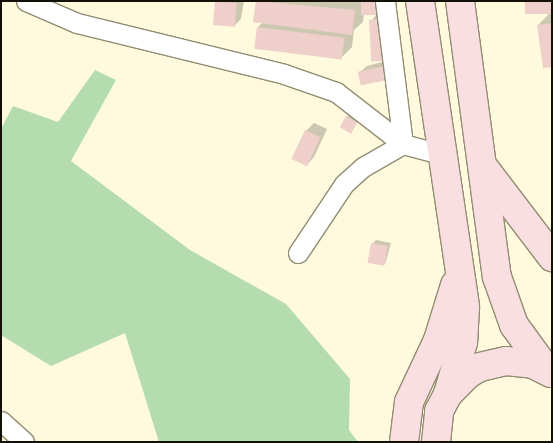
<!DOCTYPE html>
<style>
body{margin:0}
#map{position:relative;width:553px;height:443px;overflow:hidden;background:#fff9dd;font-family:Bitter,serif}
div>[style]{position:absolute}
.green>*{inset:0;background:#b4dcaf}
.shadow>*{inset:0;background:#0003}
.building>*{inset:0;background:#efcfc9;transform-origin:0 0}
.roads{filter:drop-shadow(1px 0 #918c72) drop-shadow(-1px 0 #918c72) drop-shadow(0 1px #918c72) drop-shadow(0 -1px #918c72)}
.street>*{height:19px;margin:-9.5px;padding:0 9.5px;transform-origin:9.5px;border-radius:9.5px;background:#fff}
.primary>*{height:28px;margin:-14px;padding:0 14px;transform-origin:14px;border-radius:14px;background:#f9dfe1}
span{translate:-50% -50%;white-space:nowrap;text-align:center;line-height:1.15;-webkit-text-stroke:5px #fff;paint-order:stroke}
.frame{position:absolute;inset:0;border:2px solid #131107;pointer-events:none}
</style>
<div id="map">
<div class="green">
<i style="clip-path:polygon(95px 70px,116px 80px,71px 161px,190px 250px,286px 304px,350px 379px,349px 430px,358px 442px,159px 442px,125px 333px,51px 366px,1px 335px,1px 129px,13px 106px,58px 122px)"></i>
</div>
<div class="shadow">
<i style="clip-path:polygon(216px 1px,244px 1px,241px 19px,233px 27px)"></i>
<i style="clip-path:polygon(257px 1px,381px 1px,391px 52px,371px 21px,378px 13px,364px 13px,363px 22px,354px 30px,352px 47px,341px 58px,258px 27px,263px 22px)"></i>
<i style="clip-path:polygon(552px 1px,552px 65px,538px 25px,551px 12px)"></i>
<i style="clip-path:polygon(397px 58px,400px 70px,359px 73px,367px 66px)"></i>
<i style="clip-path:polygon(350px 113px,359px 118px,351px 132px,347px 117px)"></i>
<i style="clip-path:polygon(314px 123px,327px 129px,314px 157px,307px 165px,306px 131px)"></i>
<i style="clip-path:polygon(376px 240px,391px 243px,385px 264px,372px 244px)"></i>
</div>
<div class="building">
<i style="left:215px;top:1px;width:22px;height:24px;rotate:5deg"></i>
<i style="clip-path:polygon(256px 1px,355px 10px,352px 35px,253px 22px)"></i>
<i style="left:361px;top:1px;width:17px;height:14px"></i>
<i style="left:525px;top:1px;width:27px;height:13px"></i>
<i style="left:381px;top:19px;width:42px;height:12px;rotate:87deg"></i>
<i style="clip-path:polygon(552px 23px,552px 67px,543px 68px,537px 25px)"></i>
<i style="left:257px;top:27px;width:88px;height:22px;rotate:7deg"></i>
<i style="left:390px;top:65px;width:14px;height:33px;rotate:78deg"></i>
<i style="left:346px;top:116px;width:13px;height:13px;rotate:29deg"></i>
<i style="left:305px;top:130px;width:17px;height:32px;rotate:25deg"></i>
<i style="left:371px;top:243px;width:17px;height:20px;rotate:10deg"></i>
</div>
<div class="roads">
<div class="street">
<i style="left:26px;top:1px;width:56px;rotate:23.3deg"></i>
<i style="left:77px;top:23px;width:213px;rotate:13.8deg"></i>
<i style="left:284px;top:74px;width:55px;rotate:19.1deg"></i>
<i style="left:336px;top:92px;width:85px;rotate:37.8deg"></i>
<i style="left:403px;top:144px;width:39px;rotate:15deg"></i>
<i style="left:298px;top:253px;width:83px;rotate:-56.3deg"></i>
<i style="left:344px;top:184px;width:25px;rotate:-42deg"></i>
<i style="left:363px;top:167px;width:46px;rotate:-29.9deg"></i>
<i style="left:403px;top:144px;width:144px;rotate:-97.2deg"></i>
<i style="left:1px;top:421px;width:31px;rotate:42deg"></i>
</div>
<div class="primary">
<i style="left:420px;top:1px;width:309px;rotate:81.6deg"></i>
<i style="left:465px;top:307px;width:35px;rotate:93deg"></i>
<i style="left:463px;top:342px;width:54px;rotate:106.1deg"></i>
<i style="left:460px;top:1px;width:278px;rotate:82.4deg"></i>
<i style="left:497px;top:277px;width:51px;rotate:70.5deg"></i>
<i style="left:514px;top:325px;width:54px;rotate:54deg"></i>
<i style="left:485px;top:169px;width:111px;rotate:52.7deg"></i>
<i style="left:404px;top:442px;width:40px;rotate:-82.9deg"></i>
<i style="left:409px;top:402px;width:68px;rotate:-64.9deg"></i>
<i style="left:438px;top:340px;width:58px;rotate:-72.8deg"></i>
<i style="left:436px;top:442px;width:31px;rotate:-84deg"></i>
<i style="left:439px;top:411px;width:19px;rotate:-62deg"></i>
<i style="left:448px;top:394px;width:28px;rotate:-45deg"></i>
<i style="left:468px;top:374px;width:14px;rotate:-30deg"></i>
<i style="left:480px;top:367px;width:27px;rotate:-13deg"></i>
<i style="left:506px;top:361px;width:27px;rotate:6deg"></i>
<i style="left:533px;top:364px;width:20px;rotate:27deg"></i>
</div>
</div>
<div class="frame"></div>
</div>
